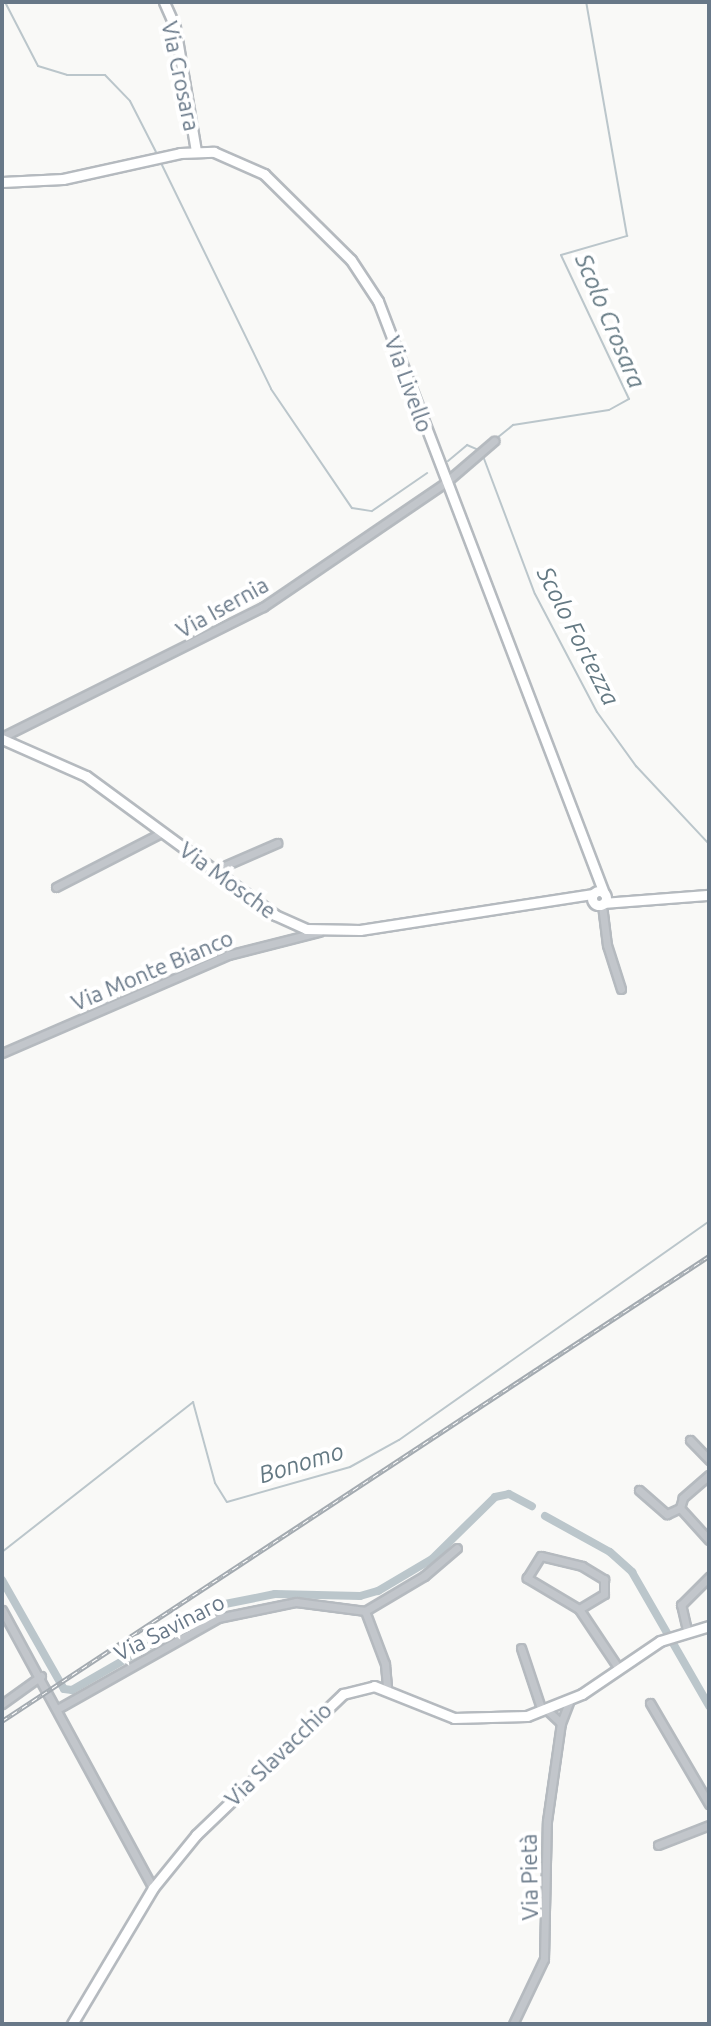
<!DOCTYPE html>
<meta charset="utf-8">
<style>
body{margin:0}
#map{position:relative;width:711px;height:2026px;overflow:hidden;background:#f9f9f7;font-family:Ubuntu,sans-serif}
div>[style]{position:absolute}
.stream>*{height:2px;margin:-1px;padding:0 1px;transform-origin:1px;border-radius:1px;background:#bbc6cb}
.canal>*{height:8px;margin:-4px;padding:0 4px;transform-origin:4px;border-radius:4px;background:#bbc6cb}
.roads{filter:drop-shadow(2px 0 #b5babf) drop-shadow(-2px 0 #b5babf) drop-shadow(0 2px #b5babf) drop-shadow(0 -2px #b5babf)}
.street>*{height:7px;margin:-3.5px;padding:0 3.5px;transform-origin:3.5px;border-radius:3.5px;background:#c2c6cb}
.secondary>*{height:9px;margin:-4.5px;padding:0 4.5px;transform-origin:4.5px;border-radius:4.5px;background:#fff}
.secondary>.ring{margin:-4.5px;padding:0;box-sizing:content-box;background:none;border:9px solid #fff;border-radius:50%}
.rail>*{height:5px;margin-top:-2.5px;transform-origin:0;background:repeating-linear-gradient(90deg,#fff 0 6px,#a3aab0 0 12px);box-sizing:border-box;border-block:2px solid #a3aab0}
span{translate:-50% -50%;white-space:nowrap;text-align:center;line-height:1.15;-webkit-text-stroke:8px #fff;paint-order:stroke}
.street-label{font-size:22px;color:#687888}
.water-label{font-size:24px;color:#647983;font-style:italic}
.frame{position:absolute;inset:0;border:4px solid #687888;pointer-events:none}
</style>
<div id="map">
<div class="stream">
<i style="left:5px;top:2px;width:72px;rotate:62.7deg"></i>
<i style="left:38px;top:66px;width:30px;rotate:17deg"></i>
<i style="left:67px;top:75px;width:38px"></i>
<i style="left:105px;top:75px;width:36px;rotate:46deg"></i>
<i style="left:130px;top:101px;width:57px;rotate:63deg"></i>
<i style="left:161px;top:163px;width:251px;rotate:64deg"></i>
<i style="left:271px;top:389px;width:144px;rotate:55.8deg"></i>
<i style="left:352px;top:508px;width:20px;rotate:9deg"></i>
<i style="left:372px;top:511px;width:67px;rotate:-34.6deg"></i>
<i style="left:497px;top:438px;width:21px;rotate:-39deg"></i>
<i style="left:513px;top:425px;width:97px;rotate:-8.9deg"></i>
<i style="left:609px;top:410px;width:23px;rotate:-29deg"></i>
<i style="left:629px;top:399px;width:159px;rotate:-115.3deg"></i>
<i style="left:561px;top:255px;width:69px;rotate:-16.1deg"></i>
<i style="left:627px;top:236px;width:238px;rotate:-99.9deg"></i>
<i style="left:483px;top:456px;width:147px;rotate:69.4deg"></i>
<i style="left:535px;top:594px;width:133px;rotate:62.3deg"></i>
<i style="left:597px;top:712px;width:67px;rotate:54.2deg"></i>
<i style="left:636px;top:766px;width:107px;rotate:46.9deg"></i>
<i style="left:448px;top:461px;width:25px;rotate:-40deg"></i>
<i style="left:467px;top:445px;width:13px;rotate:23deg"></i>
<i style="left:2px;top:1552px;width:243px;rotate:-38.1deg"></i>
<i style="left:193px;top:1402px;width:84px;rotate:74.8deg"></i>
<i style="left:215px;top:1483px;width:22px;rotate:58deg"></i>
<i style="left:227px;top:1502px;width:128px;rotate:-15.9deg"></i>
<i style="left:350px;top:1467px;width:56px;rotate:-28.9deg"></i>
<i style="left:399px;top:1440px;width:380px;rotate:-35.2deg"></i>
</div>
<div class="canal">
<i style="left:545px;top:1516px;width:74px;rotate:29deg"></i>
<i style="left:610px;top:1552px;width:30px;rotate:42deg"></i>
<i style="left:632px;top:1572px;width:155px;rotate:60.1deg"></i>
<i style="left:2px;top:1580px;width:125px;rotate:60.4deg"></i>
<i style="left:64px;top:1689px;width:8px;rotate:7deg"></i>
<i style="left:72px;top:1690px;width:171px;rotate:-29.9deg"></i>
<i style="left:220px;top:1605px;width:56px;rotate:-11.3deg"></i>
<i style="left:275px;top:1594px;width:85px;rotate:1.3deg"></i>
<i style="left:360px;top:1596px;width:19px;rotate:-16deg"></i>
<i style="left:378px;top:1591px;width:63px;rotate:-30.7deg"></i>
<i style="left:432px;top:1559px;width:88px;rotate:-44.5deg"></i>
<i style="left:495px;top:1497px;width:14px;rotate:-12deg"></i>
<i style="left:509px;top:1494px;width:26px;rotate:28deg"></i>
</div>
<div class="roads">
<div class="street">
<i style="left:2px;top:737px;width:292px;rotate:-26.5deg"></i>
<i style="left:263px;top:607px;width:220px;rotate:-34.3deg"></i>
<i style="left:445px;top:483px;width:65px;rotate:-40.6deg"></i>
<i style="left:215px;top:870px;width:68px;rotate:-23.5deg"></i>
<i style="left:56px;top:887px;width:120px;rotate:-27.2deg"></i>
<i style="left:602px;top:905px;width:40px;rotate:82.9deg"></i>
<i style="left:607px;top:945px;width:46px;rotate:72.3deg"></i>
<i style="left:2px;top:1053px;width:246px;rotate:-23.4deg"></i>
<i style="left:228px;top:955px;width:94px;rotate:-14.2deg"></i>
<i style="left:690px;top:1440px;width:28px;rotate:46deg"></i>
<i style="left:709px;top:1475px;width:35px;rotate:139deg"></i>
<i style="left:683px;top:1498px;width:10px;rotate:107deg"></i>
<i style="left:680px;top:1508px;width:43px;rotate:47.8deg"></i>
<i style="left:639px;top:1490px;width:37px;rotate:41deg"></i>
<i style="left:667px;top:1514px;width:14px;rotate:-25deg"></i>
<i style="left:579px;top:1609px;width:61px;rotate:-149.2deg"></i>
<i style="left:527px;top:1578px;width:26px;rotate:-58deg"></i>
<i style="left:541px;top:1556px;width:42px;rotate:13.7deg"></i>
<i style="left:582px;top:1566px;width:26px;rotate:31deg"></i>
<i style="left:604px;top:1579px;width:15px;rotate:90deg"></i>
<i style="left:604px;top:1594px;width:29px;rotate:149deg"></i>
<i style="left:579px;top:1609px;width:72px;rotate:56.3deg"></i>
<i style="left:2px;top:1610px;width:316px;rotate:61.5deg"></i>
<i style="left:365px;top:1611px;width:69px;rotate:-30.7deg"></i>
<i style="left:424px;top:1576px;width:43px;rotate:-40.3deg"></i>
<i style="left:687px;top:1630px;width:26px;rotate:-103deg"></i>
<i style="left:681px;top:1605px;width:40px;rotate:-45deg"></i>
<i style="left:521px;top:1648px;width:66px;rotate:71.6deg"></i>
<i style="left:650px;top:1703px;width:117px;rotate:59.7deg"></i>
<i style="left:2px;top:1704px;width:48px;rotate:-35.7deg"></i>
<i style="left:59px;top:1708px;width:183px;rotate:-29.5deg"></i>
<i style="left:218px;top:1618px;width:80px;rotate:-11.6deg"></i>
<i style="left:296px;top:1602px;width:70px;rotate:7.4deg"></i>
<i style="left:365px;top:1611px;width:57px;rotate:69.3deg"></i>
<i style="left:385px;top:1664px;width:24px;rotate:85deg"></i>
<i style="left:547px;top:1710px;width:19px;rotate:43deg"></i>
<i style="left:658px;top:1845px;width:55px;rotate:-21.4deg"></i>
<i style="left:513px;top:2024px;width:72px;rotate:-64.5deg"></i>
<i style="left:544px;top:1959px;width:138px;rotate:-88.8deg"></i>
<i style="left:547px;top:1821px;width:99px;rotate:-81.9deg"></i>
<i style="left:561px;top:1723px;width:25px;rotate:-69deg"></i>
</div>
<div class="secondary">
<i style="left:164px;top:2px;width:27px;rotate:66deg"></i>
<i style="left:175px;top:27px;width:126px;rotate:80.4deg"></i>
<i style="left:2px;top:182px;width:61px;rotate:-2.8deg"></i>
<i style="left:63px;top:179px;width:120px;rotate:-12.5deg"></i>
<i style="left:180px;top:153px;width:34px;rotate:-2deg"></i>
<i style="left:214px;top:152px;width:55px;rotate:23.7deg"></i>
<i style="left:264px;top:174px;width:122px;rotate:44.7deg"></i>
<i style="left:351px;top:260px;width:49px;rotate:56.6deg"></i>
<i style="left:378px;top:301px;width:634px;rotate:69.11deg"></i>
<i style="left:2px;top:739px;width:92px;rotate:23.8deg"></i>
<i style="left:86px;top:776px;width:235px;rotate:36.3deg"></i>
<i style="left:275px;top:915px;width:34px;rotate:24deg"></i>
<i style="left:306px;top:929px;width:54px;rotate:1.1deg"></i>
<i style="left:360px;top:930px;width:236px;rotate:-8.8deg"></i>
<i class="ring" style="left:592px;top:891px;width:5px;height:5px"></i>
<i style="left:604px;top:903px;width:105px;rotate:-4.4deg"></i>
<i style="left:72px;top:2024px;width:158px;rotate:-59.2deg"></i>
<i style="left:153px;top:1888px;width:68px;rotate:-50.9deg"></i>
<i style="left:196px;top:1835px;width:204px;rotate:-43.8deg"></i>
<i style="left:343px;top:1694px;width:32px;rotate:-14deg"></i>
<i style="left:374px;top:1686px;width:86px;rotate:21.8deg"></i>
<i style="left:454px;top:1718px;width:73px;rotate:-1.6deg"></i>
<i style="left:527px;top:1716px;width:59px;rotate:-21.8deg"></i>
<i style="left:582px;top:1694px;width:94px;rotate:-34.2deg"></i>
<i style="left:660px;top:1641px;width:51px;rotate:-17deg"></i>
</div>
</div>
<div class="rail">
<i style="left:2px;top:1721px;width:846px;rotate:-33.33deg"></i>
</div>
<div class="street-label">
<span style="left:181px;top:76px;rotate:78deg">Via Crosara</span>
<span style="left:409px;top:384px;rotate:70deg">Via Livello</span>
<span style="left:222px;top:607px;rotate:-29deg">Via Isernia</span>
<span style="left:228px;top:880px;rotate:36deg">Via Mosche</span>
<span style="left:152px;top:970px;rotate:-23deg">Via Monte Bianco</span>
<span style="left:169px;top:1627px;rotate:-27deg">Via Savinaro</span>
<span style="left:278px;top:1754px;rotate:-44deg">Via Slavacchio</span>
<span style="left:529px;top:1877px;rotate:-91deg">Via Pietà</span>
</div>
<div class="water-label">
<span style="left:610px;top:321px;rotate:67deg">Scolo Crosara</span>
<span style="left:578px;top:636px;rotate:63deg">Scolo Fortezza</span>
<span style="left:301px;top:1463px;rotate:-17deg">Bonomo</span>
</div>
<div class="frame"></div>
</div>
